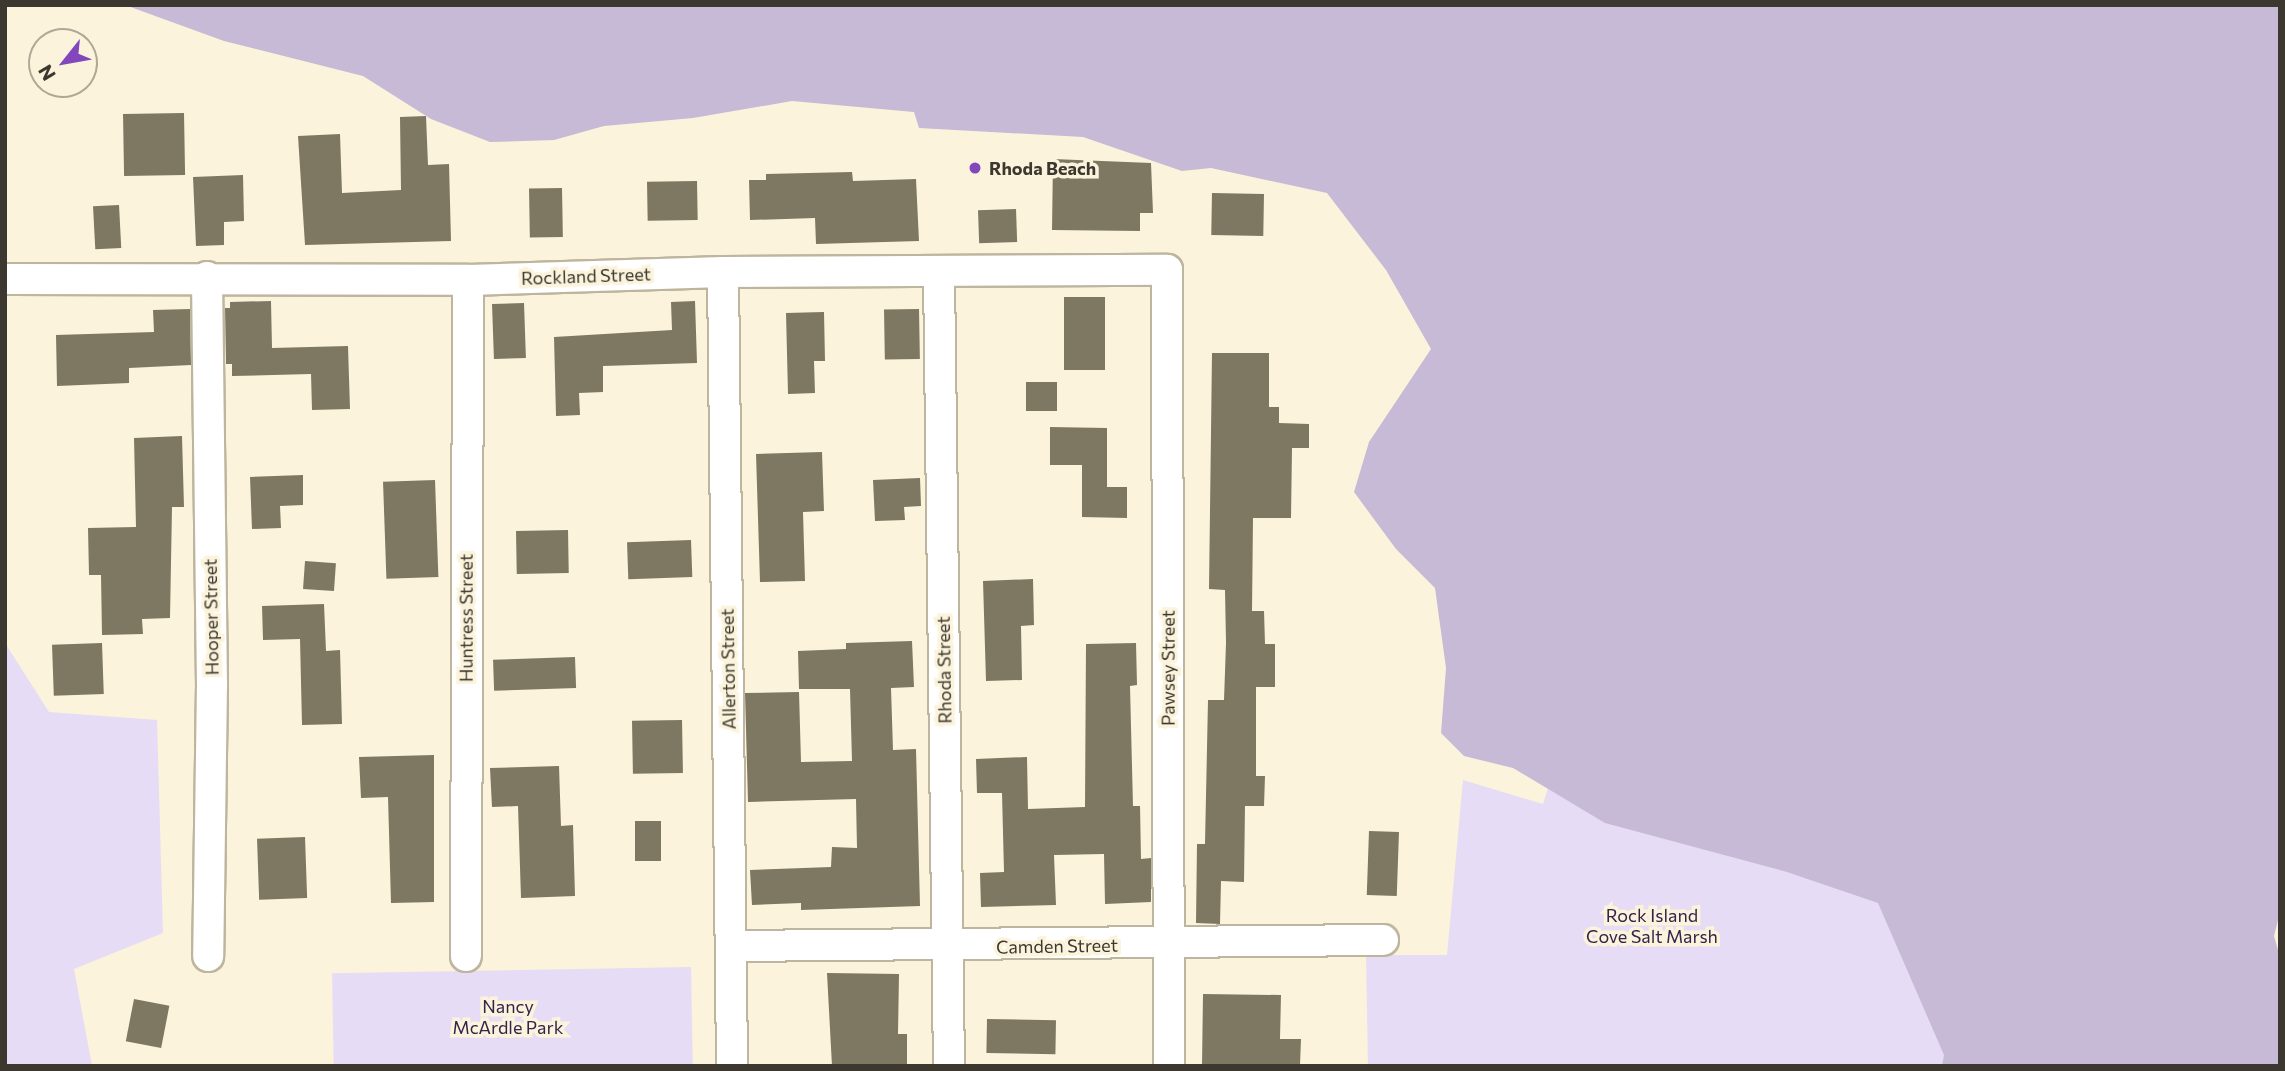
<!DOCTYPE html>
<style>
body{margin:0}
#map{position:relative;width:2285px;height:1071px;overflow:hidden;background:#fbf3db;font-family:Commissioner,sans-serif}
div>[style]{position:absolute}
.green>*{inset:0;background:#e6dcf6;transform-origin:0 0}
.water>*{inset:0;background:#c6bad7}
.building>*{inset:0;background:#7e7762;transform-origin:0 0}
.roads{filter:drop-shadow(2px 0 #bdb59e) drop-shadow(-2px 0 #bdb59e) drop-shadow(0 2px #bdb59e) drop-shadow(0 -2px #bdb59e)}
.minor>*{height:30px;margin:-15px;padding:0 15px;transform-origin:15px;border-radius:15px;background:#fff}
.dots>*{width:19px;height:19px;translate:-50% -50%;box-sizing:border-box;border:4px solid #fbf3db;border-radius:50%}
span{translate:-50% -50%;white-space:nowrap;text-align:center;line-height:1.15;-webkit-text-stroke:7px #fbf3db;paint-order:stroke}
.poi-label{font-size:18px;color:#3c382f;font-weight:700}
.left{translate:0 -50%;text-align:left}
.street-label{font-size:18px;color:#3c382f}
.park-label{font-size:18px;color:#35234b}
.frame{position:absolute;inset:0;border:7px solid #3c382f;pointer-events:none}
.north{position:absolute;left:28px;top:28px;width:70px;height:70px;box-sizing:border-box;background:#fbf3db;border:2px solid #afa896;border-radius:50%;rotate:239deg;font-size:19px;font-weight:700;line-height:28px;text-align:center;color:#3c382f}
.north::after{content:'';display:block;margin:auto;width:24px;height:32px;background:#8247bd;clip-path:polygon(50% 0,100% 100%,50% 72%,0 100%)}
</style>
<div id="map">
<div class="green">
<i style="clip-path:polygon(5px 643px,49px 712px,157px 720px,163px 933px,74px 969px,92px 1066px,5px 1066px)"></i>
<i style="clip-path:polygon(1570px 718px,1878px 903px,2081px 1066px,1368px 1066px,1366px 955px,1447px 955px,1463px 780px,1543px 804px)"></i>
<i style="left:691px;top:967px;width:99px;height:359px;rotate:89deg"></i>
</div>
<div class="water">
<i style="clip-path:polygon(125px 5px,2280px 5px,2280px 912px,2274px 936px,2280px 957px,2280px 1066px,1942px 1066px,1944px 1055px,1878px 903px,1787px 872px,1605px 823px,1513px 768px,1464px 756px,1441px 733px,1446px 668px,1435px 588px,1396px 549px,1354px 492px,1369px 442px,1431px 349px,1386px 270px,1327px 193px,1211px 168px,1182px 171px,1083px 137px,919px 128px,914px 112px,792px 101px,693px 118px,604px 126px,554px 140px,490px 142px,431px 119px,363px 76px,224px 41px)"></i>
</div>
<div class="building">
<i style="left:184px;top:113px;width:62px;height:61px;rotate:89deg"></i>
<i style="clip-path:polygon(426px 116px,428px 165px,449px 164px,451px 241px,305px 245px,298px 136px,340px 134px,342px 193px,401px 190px,400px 117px)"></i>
<i style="clip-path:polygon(1053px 159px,1151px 163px,1153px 213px,1140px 213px,1140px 231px,1052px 230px)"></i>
<i style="clip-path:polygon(852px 172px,853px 181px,916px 179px,919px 241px,816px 244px,815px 218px,750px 220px,749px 180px,766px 180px,766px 174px)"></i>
<i style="clip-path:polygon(243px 175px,244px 221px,224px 222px,224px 245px,196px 246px,193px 177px)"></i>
<i style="left:697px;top:181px;width:39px;height:50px;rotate:89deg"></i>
<i style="left:562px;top:188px;width:49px;height:33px;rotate:89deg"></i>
<i style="left:1212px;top:193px;width:52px;height:42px;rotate:1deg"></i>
<i style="left:119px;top:205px;width:43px;height:26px;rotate:87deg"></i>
<i style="left:1016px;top:209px;width:33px;height:38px;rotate:88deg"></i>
<i style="left:1064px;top:297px;width:41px;height:73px"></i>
<i style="clip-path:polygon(271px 301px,272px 348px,348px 346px,350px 409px,312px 410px,311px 374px,232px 376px,232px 364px,226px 364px,225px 308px,230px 308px,230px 302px)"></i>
<i style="clip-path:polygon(695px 301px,697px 363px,603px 366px,603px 392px,579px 393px,580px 415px,556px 416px,554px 337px,672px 330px,671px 302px)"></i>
<i style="left:524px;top:303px;width:55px;height:32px;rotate:88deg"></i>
<i style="clip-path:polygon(190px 309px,191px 365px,129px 368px,129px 383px,57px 386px,56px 335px,154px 332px,153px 310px)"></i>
<i style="left:919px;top:309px;width:50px;height:35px;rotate:89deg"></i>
<i style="clip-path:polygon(824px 312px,825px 361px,814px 361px,815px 393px,788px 394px,786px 313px)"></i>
<i style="clip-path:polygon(1212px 353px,1269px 353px,1269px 407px,1279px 407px,1279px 423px,1309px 424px,1309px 448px,1292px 448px,1291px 518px,1253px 518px,1252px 611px,1264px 611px,1265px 644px,1275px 644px,1275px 687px,1256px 687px,1256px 776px,1265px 776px,1264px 806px,1245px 806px,1244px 882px,1221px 881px,1220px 924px,1196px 923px,1197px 844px,1205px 844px,1208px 700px,1224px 700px,1226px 643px,1225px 590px,1209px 589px)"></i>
<i style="left:1026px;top:382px;width:31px;height:29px"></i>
<i style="clip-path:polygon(1050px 427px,1107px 428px,1107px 487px,1127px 487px,1127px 518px,1082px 517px,1082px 465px,1050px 465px)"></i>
<i style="clip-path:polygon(182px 436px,184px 507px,172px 507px,170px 618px,142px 619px,143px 634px,102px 635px,101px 575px,89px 575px,88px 528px,136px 527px,134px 438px)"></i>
<i style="clip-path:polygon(822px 452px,824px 511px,803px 512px,805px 581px,760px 582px,756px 454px)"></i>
<i style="clip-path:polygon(303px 475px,303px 505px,280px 506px,281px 528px,252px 529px,250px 477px)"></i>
<i style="clip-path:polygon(920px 478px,921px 506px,904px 507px,905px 520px,875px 521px,873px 480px)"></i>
<i style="left:435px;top:480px;width:97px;height:52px;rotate:88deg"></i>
<i style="left:568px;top:530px;width:43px;height:52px;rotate:89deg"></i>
<i style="left:691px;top:540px;width:37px;height:64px;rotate:88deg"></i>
<i style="left:305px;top:561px;width:31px;height:28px;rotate:4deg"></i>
<i style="clip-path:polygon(1033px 579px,1034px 625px,1021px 626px,1022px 680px,986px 681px,983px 581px)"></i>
<i style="clip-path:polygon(324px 604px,326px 651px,340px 650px,342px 724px,302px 725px,300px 639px,263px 640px,262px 606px)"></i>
<i style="clip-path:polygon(912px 641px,914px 687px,891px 688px,893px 750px,916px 749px,920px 906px,801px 910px,801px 903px,752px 905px,750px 870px,831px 867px,832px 847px,857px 848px,856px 799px,748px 802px,745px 693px,799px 692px,801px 762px,852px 761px,850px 689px,799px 689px,798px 651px,846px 649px,846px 643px)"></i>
<i style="left:102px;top:643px;width:51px;height:50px;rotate:88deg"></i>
<i style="clip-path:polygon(1136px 643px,1137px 685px,1130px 686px,1133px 806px,1140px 806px,1141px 859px,1151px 858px,1151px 902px,1105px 904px,1104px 854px,1054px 855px,1056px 905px,981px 907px,980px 873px,1004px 872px,1002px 793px,977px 793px,976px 759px,1027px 757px,1028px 809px,1085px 807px,1086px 644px)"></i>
<i style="left:575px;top:657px;width:31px;height:82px;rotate:88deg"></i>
<i style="left:682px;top:720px;width:53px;height:50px;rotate:89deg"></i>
<i style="clip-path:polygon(434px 755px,434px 902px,391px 903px,388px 797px,361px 798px,359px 757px)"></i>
<i style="clip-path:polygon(559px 766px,561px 826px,573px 825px,575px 896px,521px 898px,518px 806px,492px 807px,490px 768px)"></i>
<i style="left:661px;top:821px;width:40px;height:26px;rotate:90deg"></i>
<i style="left:1369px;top:831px;width:30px;height:64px;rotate:2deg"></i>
<i style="left:305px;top:837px;width:61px;height:48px;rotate:88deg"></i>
<i style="clip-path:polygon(827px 973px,899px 974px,898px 1034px,907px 1034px,907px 1066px,832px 1066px)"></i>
<i style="clip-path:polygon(1203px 994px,1281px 995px,1280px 1039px,1301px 1039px,1300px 1065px,1202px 1066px)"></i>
<i style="left:134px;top:999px;width:36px;height:43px;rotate:11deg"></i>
<i style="left:987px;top:1019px;width:69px;height:34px;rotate:1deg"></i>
</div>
<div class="roads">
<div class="minor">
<i style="left:723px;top:272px;width:794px;rotate:89.35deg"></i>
<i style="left:939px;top:273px;width:793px;rotate:89.28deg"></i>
<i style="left:207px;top:277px;width:407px;rotate:89.3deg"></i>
<i style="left:212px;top:684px;width:272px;rotate:90.8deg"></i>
<i style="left:5px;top:279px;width:463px;rotate:0.1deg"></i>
<i style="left:468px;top:280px;width:255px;rotate:-1.8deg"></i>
<i style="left:723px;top:272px;width:444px;rotate:-0.3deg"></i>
<i style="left:1167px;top:270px;width:796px;rotate:89.86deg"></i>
<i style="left:732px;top:946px;width:651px;rotate:-0.53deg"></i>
<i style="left:466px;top:956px;width:676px;rotate:-89.83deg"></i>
</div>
</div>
<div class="dots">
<i style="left:975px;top:168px;background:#8247bd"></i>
</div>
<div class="poi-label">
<span class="left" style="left:989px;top:168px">Rhoda Beach</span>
</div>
<div class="street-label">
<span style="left:586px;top:276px;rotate:-2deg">Rockland Street</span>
<span style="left:211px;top:617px;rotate:-91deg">Hooper Street</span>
<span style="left:466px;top:618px;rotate:-90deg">Huntress Street</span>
<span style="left:1168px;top:668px;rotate:-90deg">Pawsey Street</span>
<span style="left:728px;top:669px;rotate:-91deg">Allerton Street</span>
<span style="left:944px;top:670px;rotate:-91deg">Rhoda Street</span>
<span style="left:1057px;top:946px;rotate:-1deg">Camden Street</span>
</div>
<div class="park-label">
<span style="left:1652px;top:926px">Rock Island<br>Cove Salt Marsh</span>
<span style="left:508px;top:1017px">Nancy<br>McArdle Park</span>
</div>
<div class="frame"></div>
<div class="north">N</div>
</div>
